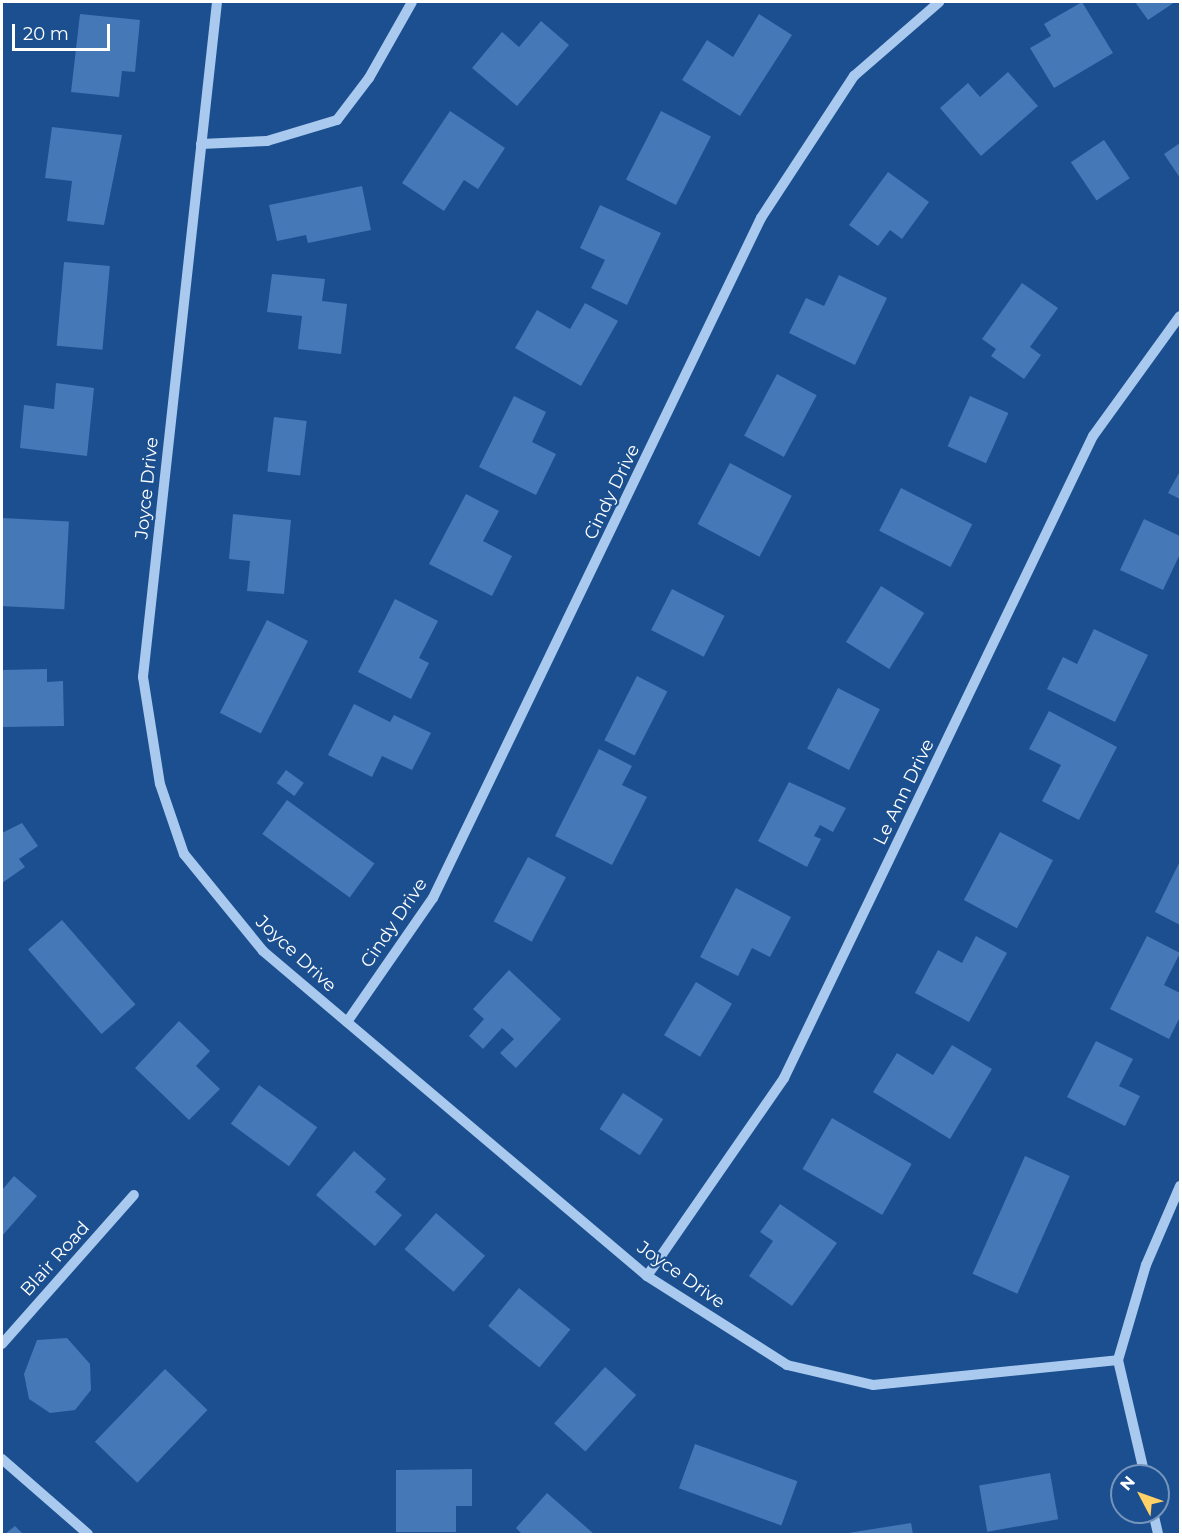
<!DOCTYPE html>
<style>
body{margin:0}
#map{position:relative;width:1182px;height:1536px;overflow:hidden;background:#1b4f8f;font-family:Montserrat,sans-serif}
div>[style]{position:absolute}
.building>*{inset:0;background:#4478b7;transform-origin:0 0}
.minor>*{height:10px;margin:-5px;padding:0 5px;transform-origin:5px;border-radius:5px;background:#a9c9ee}
span{translate:-50% -50%;white-space:nowrap;text-align:center;line-height:1.15;-webkit-text-stroke:4.5px #1b4f8f;paint-order:stroke}
.street-label{font-size:18px;color:#fff}
.frame{position:absolute;inset:0;border:3px solid #fff;pointer-events:none}
.north{position:absolute;left:1110px;top:1464px;width:60px;height:60px;box-sizing:border-box;background:#1b4f8f;border:2px solid #7695bc;border-radius:50%;rotate:311deg;font-size:16px;font-weight:700;line-height:24px;text-align:center;color:#fff}
.north::after{content:'';display:block;margin:auto;width:21px;height:27px;background:#ffd166;clip-path:polygon(50% 0,100% 100%,50% 72%,0 100%)}
.scale{position:absolute;left:12px;top:24px;width:98px;height:27px;box-sizing:border-box;border:3px solid #fff;border-top:0;padding-left:8px;font-size:18px;line-height:21px;white-space:nowrap;color:#fff;-webkit-text-stroke:4px #1b4f8f;paint-order:stroke}
</style>
<div id="map">
<div class="building">
<i style="clip-path:polygon(1082px 2px,1113px 53px,1054px 88px,1030px 48px,1051px 36px,1044px 24px)"></i>
<i style="clip-path:polygon(1135px 2px,1175px 2px,1148px 20px)"></i>
<i style="clip-path:polygon(80px 14px,140px 20px,135px 72px,122px 71px,119px 97px,71px 92px)"></i>
<i style="clip-path:polygon(759px 14px,792px 35px,740px 116px,682px 80px,707px 40px,733px 57px)"></i>
<i style="clip-path:polygon(541px 21px,569px 45px,517px 106px,472px 68px,502px 32px,519px 47px)"></i>
<i style="clip-path:polygon(1008px 72px,1038px 106px,981px 156px,940px 108px,968px 83px,980px 97px)"></i>
<i style="clip-path:polygon(450px 111px,505px 148px,478px 189px,464px 180px,444px 211px,402px 183px)"></i>
<i style="left:661px;top:111px;width:56px;height:77px;rotate:27deg"></i>
<i style="clip-path:polygon(52px 127px,122px 135px,104px 225px,67px 221px,72px 181px,45px 178px)"></i>
<i style="left:1104px;top:140px;width:46px;height:40px;rotate:56deg"></i>
<i style="clip-path:polygon(1180px 143px,1180px 178px,1164px 154px)"></i>
<i style="clip-path:polygon(888px 172px,929px 202px,902px 239px,890px 230px,878px 246px,849px 225px)"></i>
<i style="clip-path:polygon(362px 186px,371px 230px,308px 243px,306px 235px,277px 241px,269px 205px)"></i>
<i style="clip-path:polygon(600px 205px,661px 233px,627px 305px,591px 288px,605px 260px,580px 248px)"></i>
<i style="left:64px;top:262px;width:46px;height:84px;rotate:5deg"></i>
<i style="clip-path:polygon(272px 274px,325px 279px,322px 301px,347px 304px,341px 354px,298px 349px,302px 316px,267px 312px)"></i>
<i style="clip-path:polygon(839px 275px,887px 298px,855px 365px,789px 333px,806px 298px,824px 306px)"></i>
<i style="clip-path:polygon(1022px 283px,1058px 308px,1030px 347px,1041px 355px,1024px 379px,991px 356px,996px 349px,982px 339px)"></i>
<i style="clip-path:polygon(585px 303px,618px 321px,581px 386px,515px 348px,537px 310px,570px 329px)"></i>
<i style="left:777px;top:374px;width:45px;height:70px;rotate:28deg"></i>
<i style="clip-path:polygon(56px 383px,94px 388px,87px 456px,20px 448px,24px 405px,54px 409px)"></i>
<i style="clip-path:polygon(514px 396px,546px 412px,532px 442px,556px 454px,536px 495px,479px 467px)"></i>
<i style="left:970px;top:396px;width:42px;height:55px;rotate:24deg"></i>
<i style="left:274px;top:417px;width:33px;height:55px;rotate:7deg"></i>
<i style="left:730px;top:463px;width:70px;height:69px;rotate:28deg"></i>
<i style="clip-path:polygon(1180px 471px,1180px 499px,1168px 493px)"></i>
<i style="left:901px;top:488px;width:80px;height:48px;rotate:27deg"></i>
<i style="clip-path:polygon(466px 494px,499px 511px,483px 541px,512px 556px,492px 596px,429px 564px)"></i>
<i style="clip-path:polygon(233px 514px,291px 520px,284px 594px,247px 591px,250px 561px,229px 559px)"></i>
<i style="left:3px;top:518px;width:66px;height:88px;rotate:3deg"></i>
<i style="clip-path:polygon(1144px 519px,1180px 536px,1180px 554px,1163px 590px,1120px 570px)"></i>
<i style="left:881px;top:586px;width:51px;height:66px;rotate:32deg"></i>
<i style="left:672px;top:589px;width:59px;height:46px;rotate:27deg"></i>
<i style="clip-path:polygon(395px 599px,438px 621px,419px 658px,429px 663px,411px 699px,358px 672px)"></i>
<i style="left:267px;top:620px;width:46px;height:104px;rotate:27deg"></i>
<i style="clip-path:polygon(1094px 629px,1148px 655px,1115px 722px,1047px 689px,1063px 657px,1077px 664px)"></i>
<i style="clip-path:polygon(47px 669px,47px 682px,63px 681px,64px 726px,2px 727px,2px 670px)"></i>
<i style="left:637px;top:676px;width:34px;height:72px;rotate:27deg"></i>
<i style="left:838px;top:688px;width:47px;height:68px;rotate:27deg"></i>
<i style="clip-path:polygon(354px 704px,390px 722px,394px 715px,431px 733px,412px 770px,382px 756px,372px 777px,328px 755px)"></i>
<i style="clip-path:polygon(1049px 711px,1117px 747px,1079px 820px,1042px 801px,1061px 765px,1029px 749px)"></i>
<i style="clip-path:polygon(599px 749px,632px 766px,622px 785px,647px 797px,612px 865px,555px 836px)"></i>
<i style="left:286px;top:770px;width:22px;height:16px;rotate:36deg"></i>
<i style="clip-path:polygon(789px 782px,846px 808px,833px 832px,820px 825px,814px 836px,821px 839px,807px 867px,758px 841px)"></i>
<i style="left:287px;top:800px;width:108px;height:42px;rotate:36deg"></i>
<i style="clip-path:polygon(22px 823px,38px 846px,19px 859px,25px 867px,2px 883px,2px 833px)"></i>
<i style="left:1000px;top:832px;width:60px;height:77px;rotate:28deg"></i>
<i style="left:528px;top:857px;width:43px;height:73px;rotate:28deg"></i>
<i style="clip-path:polygon(1180px 861px,1180px 925px,1155px 912px)"></i>
<i style="clip-path:polygon(736px 888px,791px 917px,770px 957px,752px 948px,738px 976px,700px 957px)"></i>
<i style="left:62px;top:920px;width:112px;height:45px;rotate:49deg"></i>
<i style="clip-path:polygon(976px 936px,1007px 953px,969px 1022px,915px 993px,938px 950px,962px 963px)"></i>
<i style="clip-path:polygon(1147px 936px,1180px 953px,1164px 985px,1180px 993px,1180px 1017px,1169px 1039px,1110px 1009px)"></i>
<i style="clip-path:polygon(509px 970px,561px 1019px,516px 1068px,500px 1053px,514px 1039px,502px 1028px,483px 1049px,469px 1036px,484px 1019px,473px 1009px)"></i>
<i style="left:696px;top:982px;width:42px;height:62px;rotate:31deg"></i>
<i style="clip-path:polygon(179px 1021px,210px 1051px,196px 1066px,220px 1089px,189px 1120px,135px 1068px)"></i>
<i style="clip-path:polygon(1096px 1041px,1133px 1059px,1119px 1086px,1140px 1096px,1125px 1126px,1067px 1097px)"></i>
<i style="clip-path:polygon(952px 1045px,992px 1069px,950px 1139px,873px 1092px,897px 1053px,933px 1075px)"></i>
<i style="left:259px;top:1085px;width:72px;height:48px;rotate:36deg"></i>
<i style="left:623px;top:1093px;width:48px;height:43px;rotate:33deg"></i>
<i style="left:832px;top:1118px;width:92px;height:59px;rotate:30deg"></i>
<i style="clip-path:polygon(354px 1151px,386px 1179px,375px 1192px,402px 1215px,375px 1246px,316px 1195px)"></i>
<i style="left:1025px;top:1156px;width:49px;height:129px;rotate:24deg"></i>
<i style="clip-path:polygon(14px 1176px,37px 1196px,2px 1236px,2px 1190px)"></i>
<i style="clip-path:polygon(780px 1204px,837px 1243px,792px 1306px,749px 1276px,773px 1241px,760px 1232px)"></i>
<i style="left:436px;top:1213px;width:65px;height:48px;rotate:41deg"></i>
<i style="left:519px;top:1288px;width:66px;height:49px;rotate:39deg"></i>
<i style="clip-path:polygon(67px 1338px,90px 1364px,91px 1390px,75px 1410px,50px 1413px,29px 1399px,24px 1374px,37px 1340px)"></i>
<i style="left:605px;top:1367px;width:42px;height:76px;rotate:42deg"></i>
<i style="left:165px;top:1369px;width:59px;height:101px;rotate:44deg"></i>
<i style="left:695px;top:1444px;width:109px;height:47px;rotate:20deg"></i>
<i style="clip-path:polygon(472px 1469px,472px 1506px,456px 1506px,456px 1532px,396px 1532px,396px 1470px)"></i>
<i style="left:1050px;top:1473px;width:47px;height:72px;rotate:80deg"></i>
<i style="clip-path:polygon(547px 1493px,594px 1534px,522px 1534px,516px 1528px)"></i>
<i style="clip-path:polygon(911px 1523px,913px 1534px,848px 1534px,848px 1533px)"></i>
<i style="clip-path:polygon(15px 1526px,23px 1534px,5px 1534px)"></i>
</div>
<div class="minor">
<i style="left:217px;top:2px;width:679px;rotate:96.26deg"></i>
<i style="left:143px;top:677px;width:108px;rotate:81deg"></i>
<i style="left:160px;top:784px;width:74px;rotate:71.1deg"></i>
<i style="left:184px;top:854px;width:125px;rotate:50.8deg"></i>
<i style="left:263px;top:951px;width:503px;rotate:40.24deg"></i>
<i style="left:647px;top:1276px;width:166px;rotate:32.4deg"></i>
<i style="left:787px;top:1365px;width:88px;rotate:13.1deg"></i>
<i style="left:873px;top:1385px;width:246px;rotate:-5.8deg"></i>
<i style="left:201px;top:144px;width:66px;rotate:-2.6deg"></i>
<i style="left:267px;top:141px;width:73px;rotate:-16.7deg"></i>
<i style="left:337px;top:120px;width:53px;rotate:-52.7deg"></i>
<i style="left:369px;top:78px;width:87px;rotate:-60.5deg"></i>
<i style="left:347px;top:1022px;width:151px;rotate:-55.3deg"></i>
<i style="left:433px;top:898px;width:755px;rotate:-64.25deg"></i>
<i style="left:761px;top:218px;width:170px;rotate:-56.8deg"></i>
<i style="left:854px;top:76px;width:113px;rotate:-41deg"></i>
<i style="left:647px;top:1276px;width:241px;rotate:-55.3deg"></i>
<i style="left:784px;top:1078px;width:712px;rotate:-64.3deg"></i>
<i style="left:1093px;top:436px;width:148px;rotate:-54.1deg"></i>
<i style="left:2px;top:1344px;width:199px;rotate:-48.5deg"></i>
<i style="left:2px;top:1459px;width:114px;rotate:41.1deg"></i>
<i style="left:1145px;top:1476px;width:119px;rotate:-103.1deg"></i>
<i style="left:1118px;top:1360px;width:99px;rotate:-73.6deg"></i>
<i style="left:1146px;top:1265px;width:86px;rotate:-66.7deg"></i>
<i style="left:1153px;top:1512px;width:23px;rotate:77deg"></i>
</div>
<div class="street-label">
<span style="left:147px;top:488px;rotate:-84deg">Joyce Drive</span>
<span style="left:612px;top:492px;rotate:-64deg">Cindy Drive</span>
<span style="left:904px;top:792px;rotate:-64deg">Le Ann Drive</span>
<span style="left:394px;top:923px;rotate:-56deg">Cindy Drive</span>
<span style="left:296px;top:954px;rotate:43deg">Joyce Drive</span>
<span style="left:55px;top:1259px;rotate:-48deg">Blair Road</span>
<span style="left:681px;top:1275px;rotate:35deg">Joyce Drive</span>
</div>
<div class="frame"></div>
<div class="north">N</div>
<div class="scale">20 m</div>
</div>
